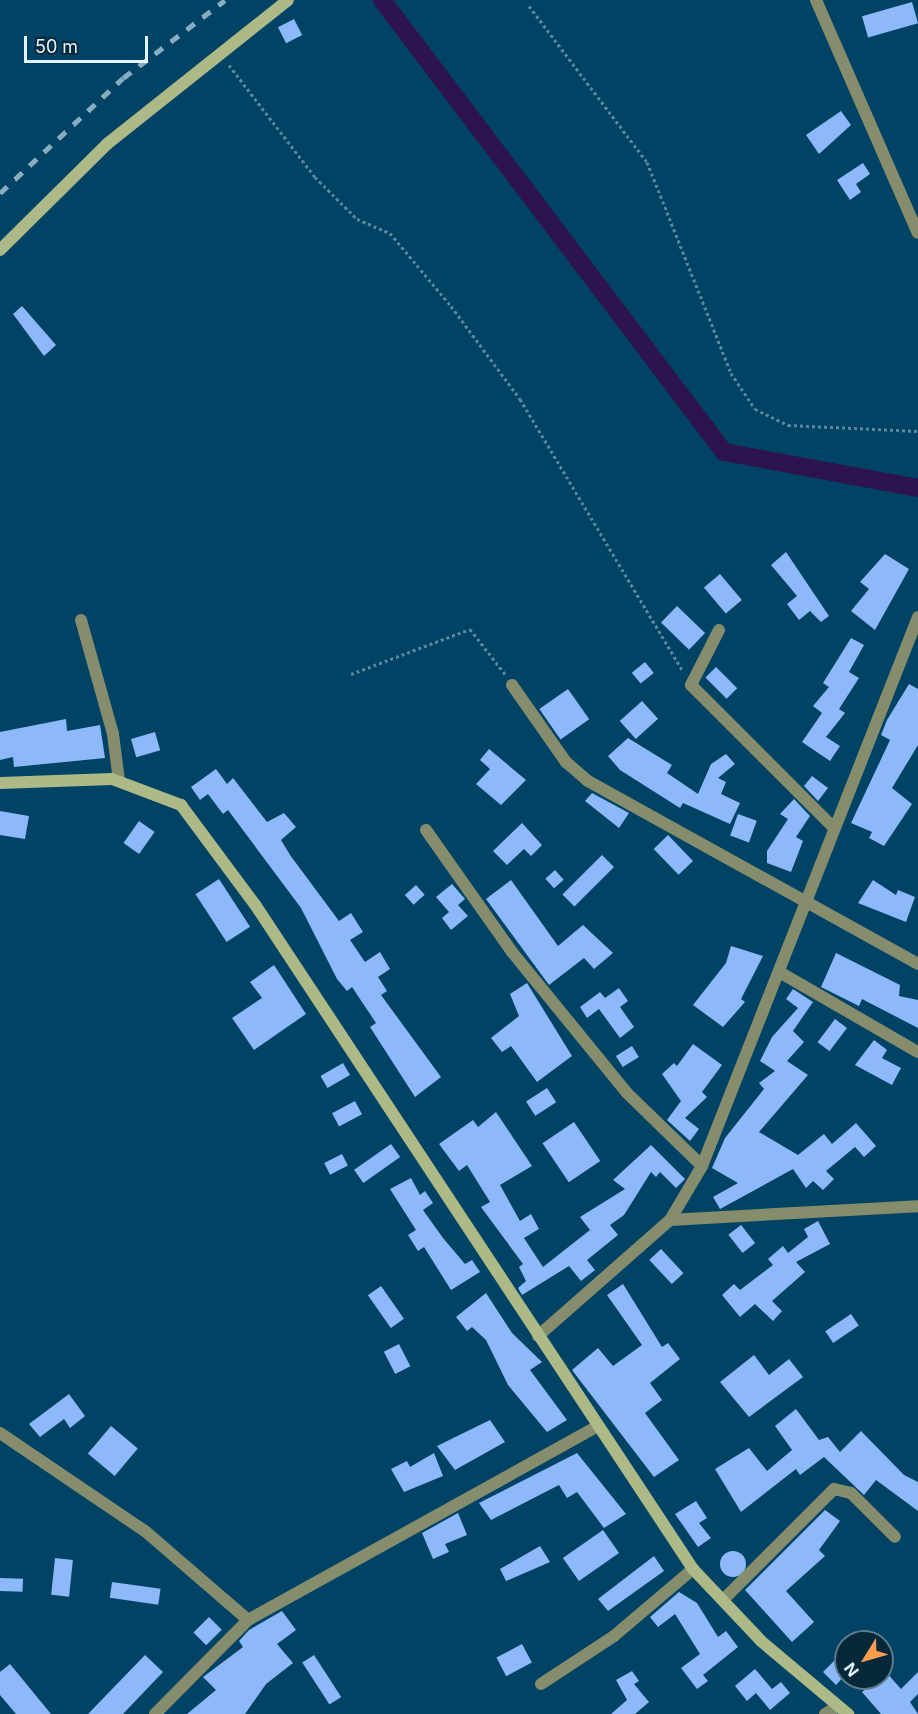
<!DOCTYPE html>
<style>
body{margin:0}
#map{position:relative;width:918px;height:1714px;overflow:hidden;background:#004364;font-family:Inter,sans-serif}
div>[style]{position:absolute}
.canal>*{height:18px;margin:-9px;padding:0 9px;transform-origin:9px;border-radius:9px;background:#2d144f}
.building>*{inset:0;background:#8db8f9;transform-origin:0 0}
.round{border-radius:50%}
.path>*{height:3px;margin-top:-1.5px;transform-origin:0;background:repeating-linear-gradient(90deg,#5988a0 0 3px,transparent 0 6px)}
.street>*{height:12px;margin:-6px;padding:0 6px;transform-origin:6px;border-radius:6px;background:#868d6d}
.secondary>*{height:12px;margin:-6px;padding:0 6px;transform-origin:6px;border-radius:6px;background:#adb986}
.rail>*{height:4.5px;margin-top:-2.25px;transform-origin:0;background:repeating-linear-gradient(90deg,#89adc0 0 10px,transparent 0 20px)}
span{translate:-50% -50%;white-space:nowrap;text-align:center;line-height:1.15;-webkit-text-stroke:6px #06283b;paint-order:stroke}
.north{position:absolute;left:834px;top:1630px;width:60px;height:60px;box-sizing:border-box;background:#06283b;border:2px solid #5f7a89;border-radius:50%;rotate:233deg;font-size:16px;font-weight:700;line-height:24px;text-align:center;color:#e5f4fe}
.north::after{content:'';display:block;margin:auto;width:21px;height:27px;background:#fb9e50;clip-path:polygon(50% 0,100% 100%,50% 72%,0 100%)}
.scale{position:absolute;left:24px;top:36px;width:124px;height:27px;box-sizing:border-box;border:3px solid #e5f4fe;border-top:0;padding-left:8px;font-size:18px;line-height:21px;white-space:nowrap;color:#e5f4fe;-webkit-text-stroke:4px #06283b;paint-order:stroke}
</style>
<div id="map">
<div class="canal">
<i style="left:382px;top:0;width:567px;rotate:52.89deg"></i>
<i style="left:724px;top:452px;width:197px;rotate:10.5deg"></i>
</div>
<div class="building">
<i style="left:912px;top:2px;width:22px;height:52px;rotate:74deg"></i>
<i style="left:294px;top:19px;width:18px;height:18px;rotate:63deg"></i>
<i style="clip-path:polygon(841px 111px,851px 125px,819px 154px,806px 135px)"></i>
<i style="clip-path:polygon(863px 163px,870px 174px,856px 184px,861px 192px,850px 200px,837px 180px)"></i>
<i style="clip-path:polygon(22px 306px,56px 345px,44px 356px,13px 314px)"></i>
<i style="clip-path:polygon(786px 552px,829px 616px,821px 622px,810px 611px,799px 620px,787px 604px,797px 596px,771px 565px)"></i>
<i style="clip-path:polygon(885px 554px,909px 569px,875px 630px,851px 611px,869px 589px,860px 582px)"></i>
<i style="left:720px;top:574px;width:34px;height:21px;rotate:50deg"></i>
<i style="left:677px;top:606px;width:39px;height:23px;rotate:44deg"></i>
<i style="clip-path:polygon(851px 638px,864px 645px,849px 672px,859px 678px,839px 709px,845px 713px,826px 737px,840px 746px,830px 761px,802px 742px,822px 713px,813px 706px,829px 687px,823px 683px)"></i>
<i style="left:645px;top:662px;width:14px;height:17px;rotate:51deg"></i>
<i style="left:716px;top:667px;width:30px;height:15px;rotate:45deg"></i>
<i style="clip-path:polygon(909px 684px,918px 689px,918px 745px,892px 788px,912px 804px,884px 846px,869px 838px,872px 832px,851px 823px,890px 740px,881px 735px,887px 720px)"></i>
<i style="left:568px;top:689px;width:37px;height:35px;rotate:55deg"></i>
<i style="left:642px;top:701px;width:24px;height:30px;rotate:48deg"></i>
<i style="clip-path:polygon(66px 719px,67px 731px,100px 725px,105px 758px,14px 767px,13px 757px,0 760px,0 732px)"></i>
<i style="left:155px;top:732px;width:19px;height:25px;rotate:74deg"></i>
<i style="clip-path:polygon(628px 738px,672px 765px,667px 773px,698px 794px,711px 764px,726px 754px,735px 764px,718px 778px,726px 782px,721px 794px,740px 803px,730px 824px,683px 803px,680px 808px,620px 770px,608px 756px)"></i>
<i style="clip-path:polygon(489px 749px,526px 780px,501px 805px,476px 784px,490px 769px,480px 760px)"></i>
<i style="clip-path:polygon(216px 769px,227px 784px,233px 778px,267px 822px,284px 813px,296px 827px,281px 840px,290px 855px,339px 921px,351px 913px,363px 932px,350px 940px,365px 962px,380px 952px,390px 969px,378px 977px,387px 991px,381px 995px,441px 1077px,415px 1097px,370px 1027px,376px 1023px,352px 987px,347px 991px,337px 979px,301px 908px,228px 810px,223px 814px,208px 794px,200px 800px,191px 787px)"></i>
<i style="clip-path:polygon(812px 776px,828px 788px,818px 801px,804px 786px)"></i>
<i style="clip-path:polygon(592px 793px,629px 813px,619px 828px,585px 801px)"></i>
<i style="clip-path:polygon(794px 799px,810px 816px,796px 837px,803px 841px,791px 872px,767px 863px,767px 851px,788px 819px,780px 814px)"></i>
<i style="clip-path:polygon(0 811px,29px 816px,25px 839px,0 835px)"></i>
<i style="left:738px;top:814px;width:20px;height:23px;rotate:20deg"></i>
<i style="left:139px;top:821px;width:19px;height:27px;rotate:35deg"></i>
<i style="clip-path:polygon(522px 823px,542px 845px,531px 856px,524px 849px,507px 865px,493px 851px)"></i>
<i style="left:668px;top:835px;width:36px;height:20px;rotate:46deg"></i>
<i style="left:602px;top:855px;width:17px;height:56px;rotate:45deg"></i>
<i style="left:555px;top:870px;width:13px;height:13px;rotate:48deg"></i>
<i style="left:219px;top:879px;width:57px;height:28px;rotate:57deg"></i>
<i style="clip-path:polygon(511px 880px,558px 946px,583px 925px,613px 953px,594px 969px,584px 958px,549px 985px,486px 899px)"></i>
<i style="clip-path:polygon(873px 880px,896px 895px,898px 890px,915px 897px,906px 922px,858px 903px)"></i>
<i style="clip-path:polygon(452px 884px,465px 899px,458px 905px,468px 916px,451px 930px,442px 918px,449px 912px,436px 897px)"></i>
<i style="left:416px;top:885px;width:13px;height:15px;rotate:48deg"></i>
<i style="clip-path:polygon(731px 946px,763px 956px,741px 999px,745px 1002px,723px 1027px,693px 1005px,726px 963px)"></i>
<i style="clip-path:polygon(836px 953px,900px 985px,899px 996px,918px 1000px,918px 1028px,862px 999px,859px 1006px,821px 987px)"></i>
<i style="clip-path:polygon(274px 965px,306px 1014px,254px 1050px,232px 1018px,262px 998px,250px 982px)"></i>
<i style="clip-path:polygon(527px 983px,572px 1056px,537px 1082px,511px 1046px,502px 1052px,491px 1038px,519px 1016px,510px 994px)"></i>
<i style="clip-path:polygon(619px 988px,628px 1001px,620px 1007px,634px 1027px,620px 1038px,599px 1009px,587px 1018px,580px 1007px,600px 992px,605px 998px)"></i>
<i style="clip-path:polygon(793px 989px,813px 1002px,793px 1031px,804px 1042px,787px 1061px,808px 1075px,759px 1132px,798px 1155px,824px 1134px,832px 1144px,856px 1123px,876px 1146px,864px 1157px,855px 1147px,826px 1171px,834px 1179px,823px 1190px,813px 1181px,806px 1188px,793px 1169px,720px 1209px,713px 1197px,738px 1183px,712px 1168px,725px 1138px,764px 1089px,759px 1083px,775px 1071px,760px 1061px,772px 1037px,798px 1008px,786px 999px)"></i>
<i style="left:835px;top:1019px;width:15px;height:29px;rotate:37deg"></i>
<i style="clip-path:polygon(874px 1040px,887px 1050px,882px 1058px,901px 1068px,892px 1085px,855px 1065px)"></i>
<i style="clip-path:polygon(693px 1044px,722px 1065px,702px 1092px,707px 1097px,685px 1118px,699px 1129px,690px 1141px,667px 1120px,681px 1101px,662px 1074px,674px 1063px,677px 1066px)"></i>
<i style="left:632px;top:1046px;width:13px;height:19px;rotate:58deg"></i>
<i style="left:343px;top:1063px;width:14px;height:26px;rotate:60deg"></i>
<i style="left:547px;top:1088px;width:17px;height:25px;rotate:57deg"></i>
<i style="left:355px;top:1101px;width:15px;height:26px;rotate:62deg"></i>
<i style="clip-path:polygon(496px 1112px,532px 1166px,500px 1185px,520px 1221px,531px 1214px,539px 1229px,524px 1238px,543px 1267px,590px 1230px,580px 1217px,625px 1189px,613px 1180px,651px 1145px,685px 1179px,676px 1188px,660px 1172px,656px 1177px,651px 1172px,624px 1215px,610px 1225px,618px 1235px,587px 1260px,595px 1270px,581px 1281px,569px 1266px,522px 1295px,518px 1288px,526px 1281px,519px 1267px,523px 1264px,481px 1207px,490px 1202px,467px 1165px,459px 1171px,439px 1144px,473px 1120px,478px 1127px)"></i>
<i style="left:574px;top:1122px;width:47px;height:38px;rotate:56deg"></i>
<i style="left:391px;top:1144px;width:16px;height:45px;rotate:55deg"></i>
<i style="left:342px;top:1154px;width:13px;height:20px;rotate:63deg"></i>
<i style="clip-path:polygon(411px 1178px,420px 1195px,425px 1191px,433px 1203px,423px 1210px,443px 1238px,465px 1264px,472px 1260px,480px 1272px,451px 1290px,424px 1247px,418px 1251px,408px 1235px,416px 1230px,390px 1189px)"></i>
<i style="clip-path:polygon(818px 1221px,830px 1244px,796px 1262px,805px 1272px,772px 1301px,782px 1311px,773px 1321px,755px 1304px,740px 1317px,722px 1295px,734px 1284px,740px 1290px,773px 1265px,768px 1259px,783px 1246px,788px 1253px,808px 1237px,804px 1229px)"></i>
<i style="left:741px;top:1225px;width:23px;height:16px;rotate:52deg"></i>
<i style="left:661px;top:1249px;width:33px;height:16px;rotate:47deg"></i>
<i style="clip-path:polygon(623px 1284px,662px 1347px,668px 1343px,680px 1359px,650px 1383px,662px 1400px,645px 1413px,679px 1460px,654px 1477px,572px 1370px,598px 1348px,613px 1366px,642px 1345px,607px 1295px)"></i>
<i style="left:381px;top:1286px;width:40px;height:16px;rotate:55deg"></i>
<i style="clip-path:polygon(486px 1293px,512px 1333px,542px 1362px,530px 1370px,567px 1420px,547px 1432px,508px 1385px,486px 1340px,472px 1327px,467px 1331px,456px 1317px)"></i>
<i style="left:851px;top:1314px;width:14px;height:31px;rotate:56deg"></i>
<i style="left:399px;top:1344px;width:25px;height:17px;rotate:63deg"></i>
<i style="clip-path:polygon(754px 1355px,769px 1375px,789px 1359px,803px 1377px,749px 1417px,720px 1382px)"></i>
<i style="clip-path:polygon(69px 1394px,85px 1416px,70px 1428px,64px 1419px,40px 1437px,29px 1424px)"></i>
<i style="clip-path:polygon(796px 1409px,819px 1440px,828px 1437px,840px 1452px,861px 1431px,904px 1475px,918px 1482px,918px 1511px,876px 1480px,864px 1495px,824px 1457px,800px 1475px,796px 1469px,741px 1512px,715px 1469px,749px 1448px,767px 1471px,792px 1450px,775px 1426px)"></i>
<i style="clip-path:polygon(490px 1420px,505px 1442px,455px 1470px,437px 1446px)"></i>
<i style="left:111px;top:1426px;width:35px;height:36px;rotate:40deg"></i>
<i style="clip-path:polygon(434px 1453px,443px 1476px,404px 1492px,391px 1469px,407px 1461px,410px 1467px)"></i>
<i style="clip-path:polygon(577px 1453px,626px 1514px,604px 1528px,577px 1492px,567px 1498px,559px 1485px,491px 1520px,479px 1503px)"></i>
<i style="clip-path:polygon(696px 1501px,707px 1518px,699px 1523px,711px 1538px,698px 1547px,675px 1514px)"></i>
<i style="clip-path:polygon(825px 1510px,840px 1521px,819px 1550px,825px 1556px,786px 1591px,814px 1622px,792px 1642px,745px 1590px)"></i>
<i style="clip-path:polygon(458px 1513px,467px 1535px,445px 1544px,449px 1552px,433px 1559px,422px 1533px)"></i>
<i style="left:603px;top:1530px;width:28px;height:49px;rotate:55deg"></i>
<i style="clip-path:polygon(540px 1546px,550px 1562px,506px 1581px,500px 1569px)"></i>
<i class="round" style="left:720px;top:1551px;width:26px;height:26px"></i>
<i style="clip-path:polygon(654px 1556px,664px 1571px,608px 1611px,598px 1599px)"></i>
<i style="left:55px;top:1558px;width:18px;height:37px;rotate:6deg"></i>
<i style="left:0;top:1578px;width:23px;height:13px;rotate:2deg"></i>
<i style="left:112px;top:1582px;width:49px;height:16px;rotate:8deg"></i>
<i style="clip-path:polygon(679px 1592px,697px 1603px,718px 1637px,726px 1631px,738px 1647px,703px 1675px,708px 1681px,697px 1689px,681px 1668px,700px 1654px,675px 1614px,658px 1627px,650px 1617px)"></i>
<i style="clip-path:polygon(282px 1611px,296px 1630px,277px 1644px,293px 1663px,266px 1684px,245px 1714px,187px 1714px,216px 1690px,203px 1677px,243px 1647px,239px 1641px,249px 1630px)"></i>
<i style="left:209px;top:1617px;width:18px;height:22px;rotate:45deg"></i>
<i style="left:522px;top:1644px;width:21px;height:29px;rotate:62deg"></i>
<i style="clip-path:polygon(846px 1649px,846px 1674px,836px 1685px,823px 1672px)"></i>
<i style="clip-path:polygon(145px 1655px,163px 1672px,123px 1714px,88px 1714px)"></i>
<i style="left:314px;top:1655px;width:50px;height:14px;rotate:57deg"></i>
<i style="clip-path:polygon(10px 1664px,51px 1714px,16px 1714px,0 1695px,0 1672px)"></i>
<i style="clip-path:polygon(755px 1669px,772px 1689px,781px 1682px,790px 1693px,770px 1710px,756px 1693px,747px 1701px,735px 1686px)"></i>
<i style="clip-path:polygon(632px 1671px,639px 1681px,634px 1684px,649px 1702px,635px 1714px,611px 1714px,627px 1700px,616px 1680px)"></i>
<i style="clip-path:polygon(886px 1672px,901px 1689px,918px 1672px,918px 1694px,910px 1702px,918px 1714px,881px 1714px,862px 1692px)"></i>
</div>
<div class="path">
<i style="left:529px;top:6px;width:196px;rotate:52.9deg"></i>
<i style="left:647px;top:162px;width:227px;rotate:68.3deg"></i>
<i style="left:731px;top:373px;width:43px;rotate:56.3deg"></i>
<i style="left:755px;top:409px;width:37px;rotate:26deg"></i>
<i style="left:788px;top:425px;width:130px;rotate:2.6deg"></i>
<i style="left:229px;top:65px;width:141px;rotate:52.5deg"></i>
<i style="left:315px;top:177px;width:59px;rotate:45deg"></i>
<i style="left:357px;top:219px;width:36px;rotate:23deg"></i>
<i style="left:390px;top:233px;width:95px;rotate:50.1deg"></i>
<i style="left:451px;top:306px;width:116px;rotate:53.4deg"></i>
<i style="left:520px;top:399px;width:317px;rotate:59.1deg"></i>
<i style="left:351px;top:674px;width:127px;rotate:-20.7deg"></i>
<i style="left:470px;top:629px;width:57px;rotate:52.1deg"></i>
</div>
<div class="street">
<i style="left:816px;top:0;width:254px;rotate:66.4deg"></i>
<i style="left:81px;top:620px;width:118px;rotate:74.3deg"></i>
<i style="left:113px;top:734px;width:47px;rotate:82.7deg"></i>
<i style="left:719px;top:630px;width:62px;rotate:117deg"></i>
<i style="left:691px;top:685px;width:201px;rotate:45deg"></i>
<i style="left:512px;top:685px;width:94px;rotate:55deg"></i>
<i style="left:566px;top:762px;width:29px;rotate:41deg"></i>
<i style="left:588px;top:781px;width:377px;rotate:29deg"></i>
<i style="left:426px;top:830px;width:149px;rotate:54.8deg"></i>
<i style="left:512px;top:952px;width:181px;rotate:50.8deg"></i>
<i style="left:626px;top:1092px;width:106px;rotate:44.2deg"></i>
<i style="left:781px;top:973px;width:158px;rotate:30deg"></i>
<i style="left:670px;top:1220px;width:248px;rotate:-3.2deg"></i>
<i style="left:538px;top:1336px;width:176px;rotate:-41.3deg"></i>
<i style="left:670px;top:1220px;width:63px;rotate:-59.3deg"></i>
<i style="left:702px;top:1166px;width:590px;rotate:-68.52deg"></i>
<i style="left:0;top:1433px;width:175px;rotate:34.1deg"></i>
<i style="left:145px;top:1531px;width:136px;rotate:40.8deg"></i>
<i style="left:723px;top:1600px;width:157px;rotate:-45deg"></i>
<i style="left:834px;top:1489px;width:17px;rotate:13deg"></i>
<i style="left:851px;top:1493px;width:62px;rotate:45deg"></i>
<i style="left:541px;top:1684px;width:87px;rotate:-33.3deg"></i>
<i style="left:614px;top:1636px;width:104px;rotate:-40.3deg"></i>
<i style="left:155px;top:1714px;width:132px;rotate:-45.3deg"></i>
<i style="left:248px;top:1620px;width:398px;rotate:-29deg"></i>
<i style="left:825px;top:1714px;width:15px;rotate:-32deg"></i>
</div>
<div class="secondary">
<i style="left:0;top:250px;width:151px;rotate:-44.7deg"></i>
<i style="left:107px;top:144px;width:231px;rotate:-38.5deg"></i>
<i style="left:0;top:783px;width:112px;rotate:-2deg"></i>
<i style="left:112px;top:779px;width:74px;rotate:20.6deg"></i>
<i style="left:181px;top:805px;width:126px;rotate:53.4deg"></i>
<i style="left:256px;top:906px;width:794px;rotate:56.61deg"></i>
<i style="left:693px;top:1569px;width:99px;rotate:46.6deg"></i>
<i style="left:761px;top:1641px;width:114px;rotate:40deg"></i>
</div>
<div class="rail">
<i style="left:0;top:193px;width:168px;rotate:-43.1deg"></i>
<i style="left:123px;top:78px;width:128px;rotate:-37.4deg"></i>
</div>
<div class="north">N</div>
<div class="scale">50 m</div>
</div>
